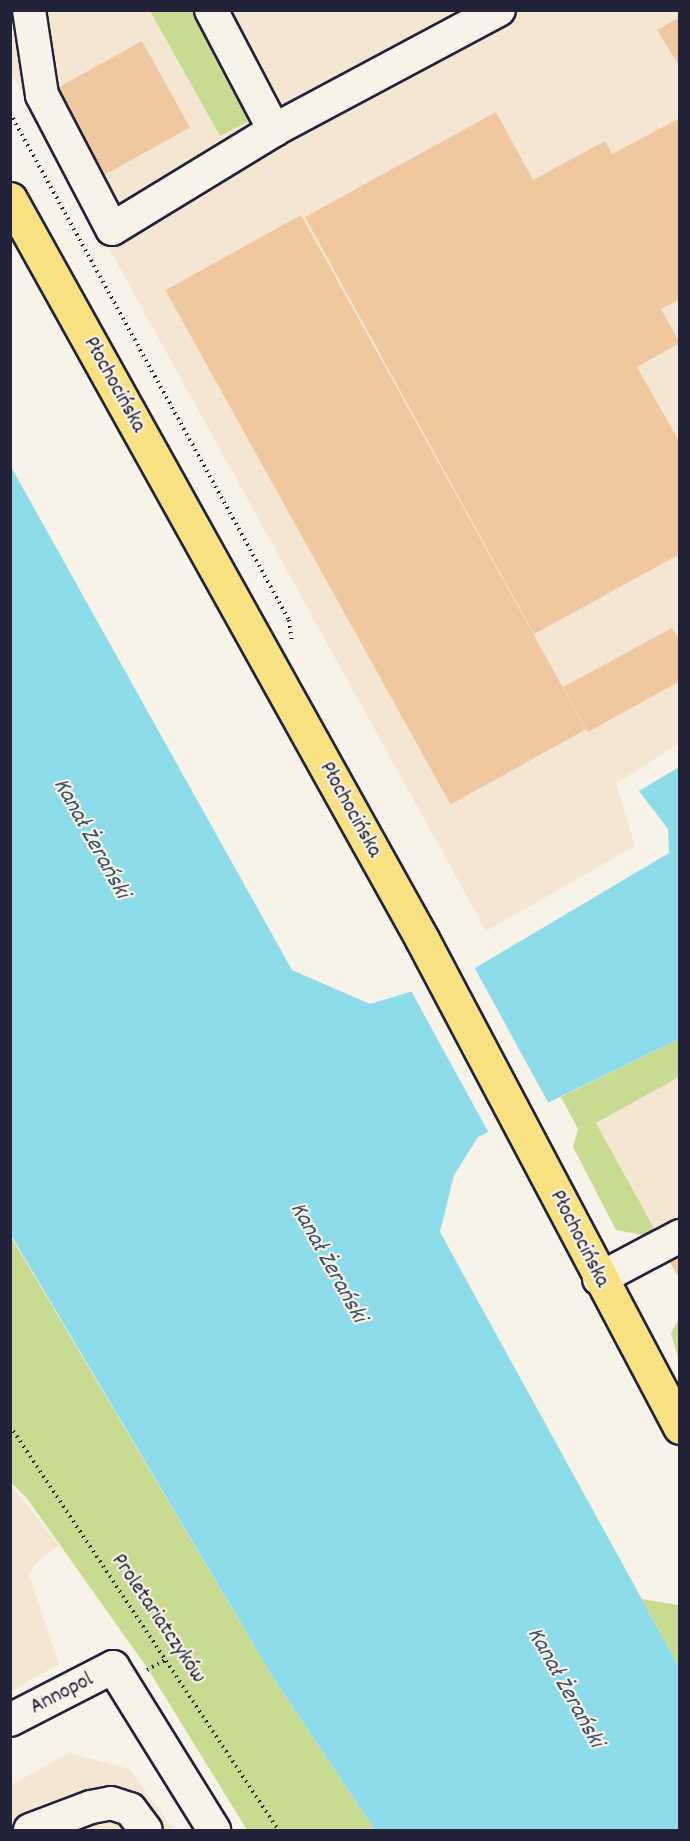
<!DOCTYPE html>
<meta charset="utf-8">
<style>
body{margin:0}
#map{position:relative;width:690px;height:1841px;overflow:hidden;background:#f7f3e8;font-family:Dekko,sans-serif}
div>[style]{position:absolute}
.built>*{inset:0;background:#f5e6d2}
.green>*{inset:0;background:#c8dc91}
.water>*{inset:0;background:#8ddcec}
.pier>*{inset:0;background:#f7f3e8}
.building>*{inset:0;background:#f0c8a0;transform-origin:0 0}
.path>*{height:4px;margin-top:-2px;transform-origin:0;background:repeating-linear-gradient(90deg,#22223b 0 1.5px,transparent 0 6px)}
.roads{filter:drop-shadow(2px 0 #22223b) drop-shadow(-2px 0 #22223b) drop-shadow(0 2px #22223b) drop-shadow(0 -2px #22223b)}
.minor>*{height:32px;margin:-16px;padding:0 16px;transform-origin:16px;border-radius:16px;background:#f7f3e8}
.major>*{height:33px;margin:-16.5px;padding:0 16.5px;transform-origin:16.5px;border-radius:16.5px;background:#f9e181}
span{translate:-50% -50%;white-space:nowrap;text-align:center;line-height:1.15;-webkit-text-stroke:4.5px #f7f3e8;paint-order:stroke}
.street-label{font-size:22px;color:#22223b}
.water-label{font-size:24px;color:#3d5067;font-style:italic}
.frame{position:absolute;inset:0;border:12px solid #22223b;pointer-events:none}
</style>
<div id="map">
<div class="built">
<i style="clip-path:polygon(10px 11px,150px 11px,220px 136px,253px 119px,194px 11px,679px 11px,679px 743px,616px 784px,635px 846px,486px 931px,11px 71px)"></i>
<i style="clip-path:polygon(679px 1077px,679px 1275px,596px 1123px)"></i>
<i style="clip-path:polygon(10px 1483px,59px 1545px,33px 1566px,29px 1575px,59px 1664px,11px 1691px)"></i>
<i style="clip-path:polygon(69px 1753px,129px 1769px,174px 1830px,11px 1830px,11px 1785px)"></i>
</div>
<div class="green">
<i style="clip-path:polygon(150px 11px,194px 11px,253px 119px,220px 136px)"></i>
<i style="clip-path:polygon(679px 1039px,679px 1077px,596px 1123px,656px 1232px,643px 1235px,616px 1230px,573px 1147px,578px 1129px,561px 1097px)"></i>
<i style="clip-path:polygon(440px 1232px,642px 1599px,679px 1605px,679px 1667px)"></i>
<i style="clip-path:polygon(10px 1235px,274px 1679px,375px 1830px,247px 1830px,148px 1669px,26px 1497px,11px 1483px)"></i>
<i style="clip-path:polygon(679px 1319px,679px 1361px,671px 1333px)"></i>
</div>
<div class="water">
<i style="clip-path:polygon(10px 465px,292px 970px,370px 1004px,460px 977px,669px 853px,668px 829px,639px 791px,679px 767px,679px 1039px,478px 1137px,454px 1175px,440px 1232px,679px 1667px,679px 1830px,375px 1830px,274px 1679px,11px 1235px)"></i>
</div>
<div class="pier">
<i style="clip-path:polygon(473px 965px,550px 1106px,490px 1135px,410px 989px,458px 974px)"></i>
</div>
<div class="building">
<i style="clip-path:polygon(680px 17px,680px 67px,657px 30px)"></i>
<i style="left:142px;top:41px;width:99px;height:99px;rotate:61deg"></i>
<i style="clip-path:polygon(496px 112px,533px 180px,605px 141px,612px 154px,680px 118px,680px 299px,661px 309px,680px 343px,637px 367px,680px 443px,680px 554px,534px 634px,305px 217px)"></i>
<i style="left:301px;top:215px;width:588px;height:155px;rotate:61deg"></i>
<i style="clip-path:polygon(672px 628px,680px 641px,680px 681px,588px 732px,563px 687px)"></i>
<i style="clip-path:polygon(680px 1256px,680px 1279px,669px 1261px)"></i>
</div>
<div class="path">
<i style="left:10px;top:113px;width:579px;rotate:61.18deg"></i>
<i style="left:289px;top:620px;width:22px;rotate:82deg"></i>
<i style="left:10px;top:1426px;width:485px;rotate:56.4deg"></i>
<i style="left:147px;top:1670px;width:21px;rotate:-29deg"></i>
</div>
<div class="roads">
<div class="minor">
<i style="left:29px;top:10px;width:86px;rotate:81.3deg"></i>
<i style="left:42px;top:95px;width:151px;rotate:62.4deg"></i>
<i style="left:112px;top:229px;width:190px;rotate:-31.4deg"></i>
<i style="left:274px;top:130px;width:255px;rotate:-28.1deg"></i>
<i style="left:211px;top:10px;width:136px;rotate:62.3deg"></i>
<i style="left:599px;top:1279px;width:92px;rotate:-28deg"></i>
<i style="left:10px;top:1720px;width:116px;rotate:-27.2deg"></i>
<i style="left:113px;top:1667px;width:192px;rotate:58.2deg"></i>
<i style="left:30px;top:1830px;width:65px;rotate:-20.7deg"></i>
<i style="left:91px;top:1807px;width:20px;rotate:-11deg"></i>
<i style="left:111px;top:1803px;width:20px;rotate:18deg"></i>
<i style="left:130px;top:1809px;width:26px;rotate:53deg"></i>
</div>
<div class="major">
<i style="left:10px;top:199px;width:847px;rotate:60.89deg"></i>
<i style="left:422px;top:939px;width:552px;rotate:62.14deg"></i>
</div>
</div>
<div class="street-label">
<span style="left:114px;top:385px;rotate:61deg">Płochocińska</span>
<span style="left:350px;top:810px;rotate:61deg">Płochocińska</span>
<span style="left:579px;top:1239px;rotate:63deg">Płochocińska</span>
<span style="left:158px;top:1619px;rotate:56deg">Proletariatczyków</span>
<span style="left:62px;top:1694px;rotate:-27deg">Annopol</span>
</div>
<div class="water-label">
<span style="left:90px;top:839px;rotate:61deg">Kanał Żerański</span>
<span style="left:327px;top:1263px;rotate:61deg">Kanał Żerański</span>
<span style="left:564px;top:1688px;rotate:61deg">Kanał Żerański</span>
</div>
<div class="frame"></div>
</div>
